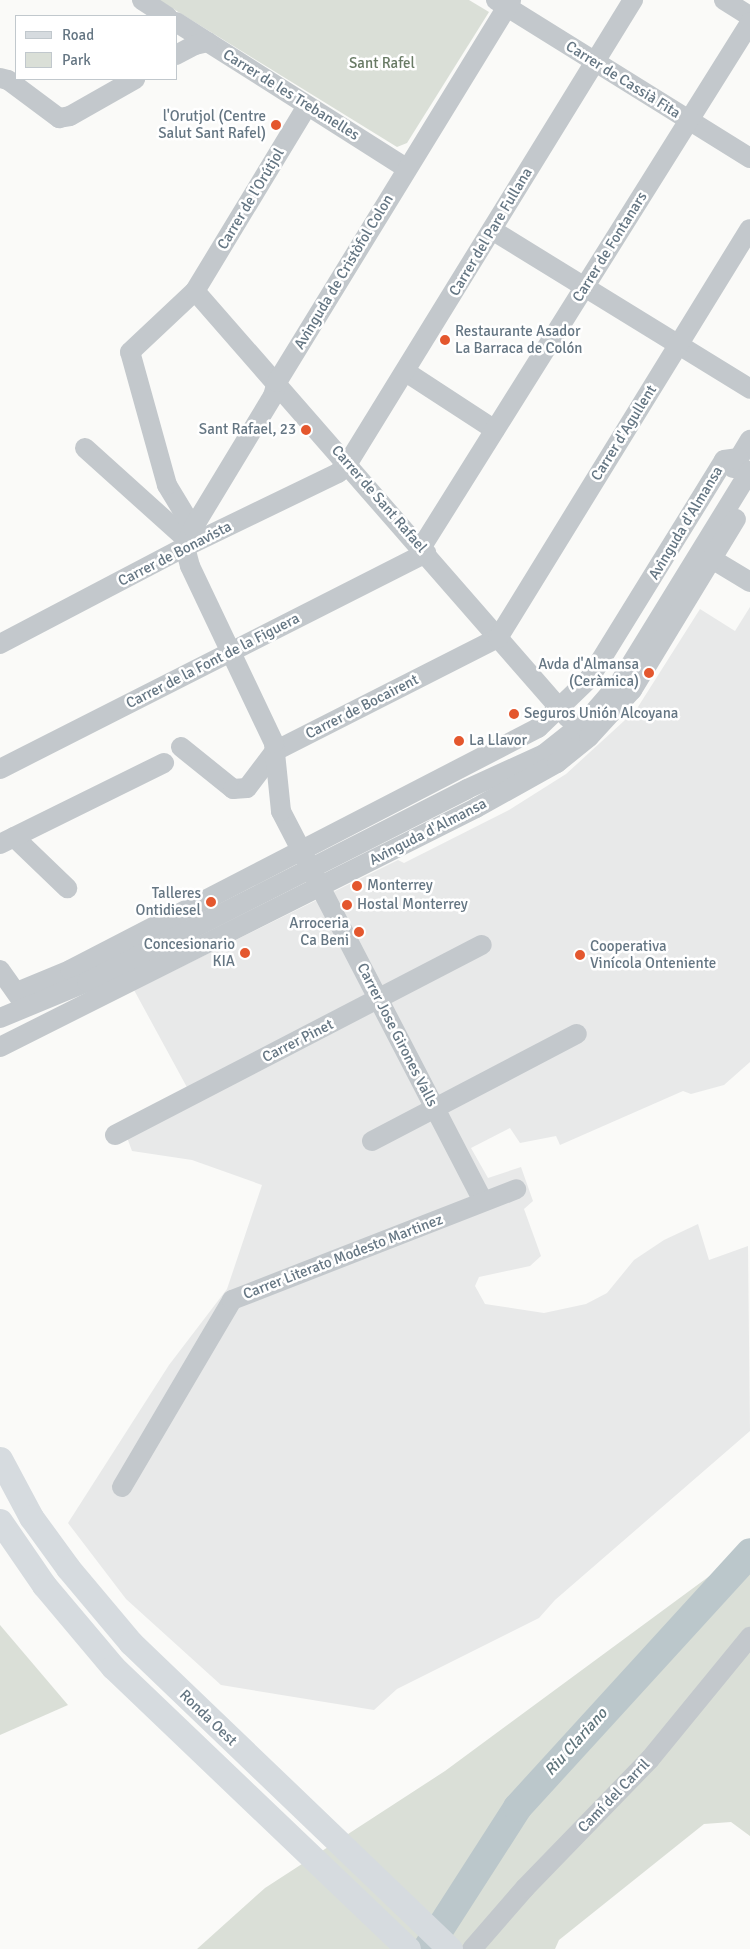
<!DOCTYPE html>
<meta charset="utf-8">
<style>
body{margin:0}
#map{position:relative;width:750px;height:1949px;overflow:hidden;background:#fafaf8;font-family:Signika,sans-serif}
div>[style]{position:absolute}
.built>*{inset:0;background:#e8e9e9}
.green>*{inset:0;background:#dadfd7}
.river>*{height:29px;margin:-14.5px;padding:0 14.5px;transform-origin:14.5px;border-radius:14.5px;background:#bbc7cb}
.minor>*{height:20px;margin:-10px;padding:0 10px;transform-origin:10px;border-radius:10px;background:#c3c8cc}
.major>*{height:25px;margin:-12.5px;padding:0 12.5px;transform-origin:12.5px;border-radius:12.5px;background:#d6dbdf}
.dots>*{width:14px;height:14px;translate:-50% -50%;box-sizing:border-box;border:2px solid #fff;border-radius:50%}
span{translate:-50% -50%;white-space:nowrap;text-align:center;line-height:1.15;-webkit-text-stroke:5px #fff;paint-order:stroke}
.park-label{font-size:15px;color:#687a64}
.street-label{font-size:15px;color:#657683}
.poi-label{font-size:15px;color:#657683}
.right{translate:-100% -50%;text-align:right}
.left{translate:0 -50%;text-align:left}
.water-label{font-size:16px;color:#60757c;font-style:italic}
.legend{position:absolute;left:15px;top:15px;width:162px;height:65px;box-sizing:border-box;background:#fff;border:1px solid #c1c8cd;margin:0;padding:6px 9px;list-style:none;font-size:15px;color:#657683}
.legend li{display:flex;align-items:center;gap:10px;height:25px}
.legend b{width:25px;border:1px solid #c1c8cd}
</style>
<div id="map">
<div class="built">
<i style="clip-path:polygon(750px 607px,750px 1062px,724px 1085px,691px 1094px,683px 1091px,560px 1145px,556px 1136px,520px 1143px,510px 1128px,471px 1148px,488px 1178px,521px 1167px,533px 1201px,524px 1209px,541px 1256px,530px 1266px,479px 1277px,475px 1286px,485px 1304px,544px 1313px,586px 1304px,607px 1293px,634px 1260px,664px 1240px,698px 1224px,709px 1260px,748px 1246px,750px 1431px,555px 1600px,539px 1618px,397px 1689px,374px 1710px,221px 1685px,126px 1599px,68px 1523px,169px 1365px,227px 1289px,262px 1185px,192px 1160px,132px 1151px,122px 1124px,189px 1091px,134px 990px,398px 860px,404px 863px,509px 810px,566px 774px,636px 710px,700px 609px,735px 631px)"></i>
</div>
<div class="green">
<i style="clip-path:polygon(159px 0,469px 0,489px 12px,407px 143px,397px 147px)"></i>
<i style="clip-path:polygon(750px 1542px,750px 1836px,731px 1822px,704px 1824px,559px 1940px,555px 1949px,197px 1949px,265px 1888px,445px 1771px,734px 1558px)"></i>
<i style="clip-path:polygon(0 1625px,68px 1705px,0 1735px)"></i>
</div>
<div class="river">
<i style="left:426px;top:1949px;width:169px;rotate:-57.3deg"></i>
<i style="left:517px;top:1807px;width:345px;rotate:-47.6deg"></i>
</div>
<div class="minor">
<i style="left:142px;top:0;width:30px;rotate:33deg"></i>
<i style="left:496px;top:0;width:299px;rotate:31.9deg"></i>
<i style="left:724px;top:0;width:31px;rotate:32deg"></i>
<i style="left:176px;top:22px;width:272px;rotate:32.4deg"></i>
<i style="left:176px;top:55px;width:21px;rotate:-28deg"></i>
<i style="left:195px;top:45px;width:13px;rotate:-13deg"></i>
<i style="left:0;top:78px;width:8px;rotate:14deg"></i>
<i style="left:8px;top:80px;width:64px;rotate:36.7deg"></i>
<i style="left:59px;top:118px;width:11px;rotate:-10deg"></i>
<i style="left:70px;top:116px;width:75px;rotate:-29.6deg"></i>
<i style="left:492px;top:230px;width:303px;rotate:31.6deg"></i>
<i style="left:195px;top:291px;width:567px;rotate:48.86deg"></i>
<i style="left:406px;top:372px;width:106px;rotate:33.1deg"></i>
<i style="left:85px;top:448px;width:137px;rotate:42deg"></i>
<i style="left:733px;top:468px;width:33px;rotate:-59deg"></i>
<i style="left:193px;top:528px;width:50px;rotate:-121.2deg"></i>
<i style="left:167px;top:485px;width:138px;rotate:-105.5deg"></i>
<i style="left:130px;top:352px;width:89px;rotate:-43.2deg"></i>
<i style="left:195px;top:291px;width:216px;rotate:-58.8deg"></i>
<i style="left:421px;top:548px;width:620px;rotate:-57.93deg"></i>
<i style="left:702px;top:553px;width:56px;rotate:31.1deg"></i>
<i style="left:0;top:644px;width:209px;rotate:-27.7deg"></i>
<i style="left:185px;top:547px;width:170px;rotate:-25.8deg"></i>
<i style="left:338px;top:473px;width:14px;rotate:-45deg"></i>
<i style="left:348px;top:463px;width:544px;rotate:-58.39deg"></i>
<i style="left:181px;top:747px;width:67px;rotate:38.9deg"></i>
<i style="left:233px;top:789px;width:14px;rotate:-4deg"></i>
<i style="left:247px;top:788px;width:46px;rotate:-52.9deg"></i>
<i style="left:275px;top:751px;width:250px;rotate:-26.9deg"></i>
<i style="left:498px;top:638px;width:480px;rotate:-58.4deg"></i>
<i style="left:0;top:769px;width:478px;rotate:-26.9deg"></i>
<i style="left:14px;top:837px;width:74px;rotate:43.9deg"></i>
<i style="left:0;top:844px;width:183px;rotate:-26.3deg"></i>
<i style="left:0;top:970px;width:42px;rotate:54.8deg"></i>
<i style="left:17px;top:992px;width:57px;rotate:-22.5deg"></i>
<i style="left:70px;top:970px;width:527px;rotate:-27.34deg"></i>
<i style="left:538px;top:728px;width:71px;rotate:-43.9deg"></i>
<i style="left:589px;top:679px;width:257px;rotate:-58.3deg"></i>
<i style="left:724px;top:460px;width:15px;rotate:-8deg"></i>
<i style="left:0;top:1018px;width:94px;rotate:-22.5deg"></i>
<i style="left:87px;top:982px;width:426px;rotate:-26.9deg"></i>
<i style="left:467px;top:789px;width:85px;rotate:-24.4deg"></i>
<i style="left:544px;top:754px;width:55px;rotate:-38.3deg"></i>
<i style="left:587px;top:720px;width:50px;rotate:-49deg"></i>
<i style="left:620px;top:682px;width:248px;rotate:-58.4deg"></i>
<i style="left:0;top:1047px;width:533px;rotate:-26.66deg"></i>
<i style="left:476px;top:808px;width:93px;rotate:-29.1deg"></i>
<i style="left:557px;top:763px;width:41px;rotate:-39.1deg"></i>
<i style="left:589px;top:737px;width:64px;rotate:-47.5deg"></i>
<i style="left:632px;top:690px;width:200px;rotate:-58.7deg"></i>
<i style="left:115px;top:1135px;width:413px;rotate:-27.4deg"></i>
<i style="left:372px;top:1141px;width:231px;rotate:-27.6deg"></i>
<i style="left:483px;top:1201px;width:439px;rotate:-117.4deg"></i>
<i style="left:281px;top:811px;width:68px;rotate:-95.9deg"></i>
<i style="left:274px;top:743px;width:196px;rotate:-115.4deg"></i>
<i style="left:190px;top:566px;width:20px;rotate:-105deg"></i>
<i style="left:185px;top:547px;width:21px;rotate:-67deg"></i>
<i style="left:193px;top:528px;width:154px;rotate:-58.8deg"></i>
<i style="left:273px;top:396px;width:15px;rotate:-74deg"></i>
<i style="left:277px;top:382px;width:448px;rotate:-58.5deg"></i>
<i style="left:122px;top:1487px;width:217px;rotate:-59.5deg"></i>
<i style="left:232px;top:1300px;width:305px;rotate:-21.3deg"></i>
<i style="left:472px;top:1949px;width:81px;rotate:-49deg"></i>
<i style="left:525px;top:1888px;width:180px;rotate:-45.9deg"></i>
<i style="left:650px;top:1759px;width:158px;rotate:-50.7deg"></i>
</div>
<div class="major">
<i style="left:0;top:1459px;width:66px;rotate:61.9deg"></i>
<i style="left:31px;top:1517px;width:63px;rotate:54deg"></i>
<i style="left:68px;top:1568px;width:98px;rotate:50deg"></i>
<i style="left:131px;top:1643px;width:442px;rotate:43.8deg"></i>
<i style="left:0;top:1521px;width:78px;rotate:55.5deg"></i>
<i style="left:44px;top:1585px;width:107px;rotate:49.9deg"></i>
<i style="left:113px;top:1667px;width:408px;rotate:43.7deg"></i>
</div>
<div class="dots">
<i style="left:276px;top:125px;background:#e4572e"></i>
<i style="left:445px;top:340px;background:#e4572e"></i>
<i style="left:306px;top:430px;background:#e4572e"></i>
<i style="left:649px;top:673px;background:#e4572e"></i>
<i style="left:514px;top:714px;background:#e4572e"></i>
<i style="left:459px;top:741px;background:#e4572e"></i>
<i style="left:357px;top:886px;background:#e4572e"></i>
<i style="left:211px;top:902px;background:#e4572e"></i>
<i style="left:347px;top:905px;background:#e4572e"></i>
<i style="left:359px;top:932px;background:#e4572e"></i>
<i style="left:245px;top:953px;background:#e4572e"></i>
<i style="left:580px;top:955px;background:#e4572e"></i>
</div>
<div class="park-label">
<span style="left:382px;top:64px">Sant Rafel</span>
</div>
<div class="street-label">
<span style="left:623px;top:80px;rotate:32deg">Carrer de Cassià Fita</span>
<span style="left:291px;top:95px;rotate:32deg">Carrer de les Trebanelles</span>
<span style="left:251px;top:199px;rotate:-59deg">Carrer de l'Orútjol</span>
<span style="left:491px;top:232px;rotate:-59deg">Carrer del Pare Fullana</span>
<span style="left:610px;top:247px;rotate:-58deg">Carrer de Fontanars</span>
<span style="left:344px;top:272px;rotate:-59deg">Avinguda de Cristòfol Colon</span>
<span style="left:624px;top:433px;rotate:-58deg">Carrer d'Agullent</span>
<span style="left:379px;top:499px;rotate:49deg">Carrer de Sant Rafael</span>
<span style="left:686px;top:523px;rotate:-59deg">Avinguda d'Almansa</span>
<span style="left:175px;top:554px;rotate:-27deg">Carrer de Bonavista</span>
<span style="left:213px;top:661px;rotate:-27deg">Carrer de la Font de la Figuera</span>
<span style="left:362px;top:707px;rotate:-27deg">Carrer de Bocairent</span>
<span style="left:428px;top:832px;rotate:-27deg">Avinguda d'Almansa</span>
<span style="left:397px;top:1035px;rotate:63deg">Carrer Jose Girones Valls</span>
<span style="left:298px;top:1041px;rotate:-27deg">Carrer Pinet</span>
<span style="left:343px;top:1257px;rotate:-21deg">Carrer Literato Modesto Martinez</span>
<span style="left:208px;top:1718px;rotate:44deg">Ronda Oest</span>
<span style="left:614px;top:1796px;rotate:-46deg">Camí del Carril</span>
</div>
<div class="poi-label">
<span class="right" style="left:266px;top:125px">l'Orutjol (Centre<br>Salut Sant Rafel)</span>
<span class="left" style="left:455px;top:340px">Restaurante Asador<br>La Barraca de Colón</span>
<span class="right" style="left:296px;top:430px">Sant Rafael, 23</span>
<span class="right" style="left:639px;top:673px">Avda d'Almansa<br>(Ceràmica)</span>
<span class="left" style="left:524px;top:714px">Seguros Unión Alcoyana</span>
<span class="left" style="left:469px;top:741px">La Llavor</span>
<span class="left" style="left:367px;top:886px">Monterrey</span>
<span class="right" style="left:201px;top:902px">Talleres<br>Ontidiesel</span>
<span class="left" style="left:357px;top:905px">Hostal Monterrey</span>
<span class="right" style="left:349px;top:932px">Arroceria<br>Ca Beni</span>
<span class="right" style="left:235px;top:953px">Concesionario<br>KIA</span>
<span class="left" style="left:590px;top:955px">Cooperativa<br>Vinícola Onteniente</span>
</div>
<div class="water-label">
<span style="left:576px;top:1742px;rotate:-48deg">Riu Clariano</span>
</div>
<ul class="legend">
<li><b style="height:6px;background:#d6dbdf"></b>Road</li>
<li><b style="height:14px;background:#dadfd7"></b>Park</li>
</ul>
</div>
